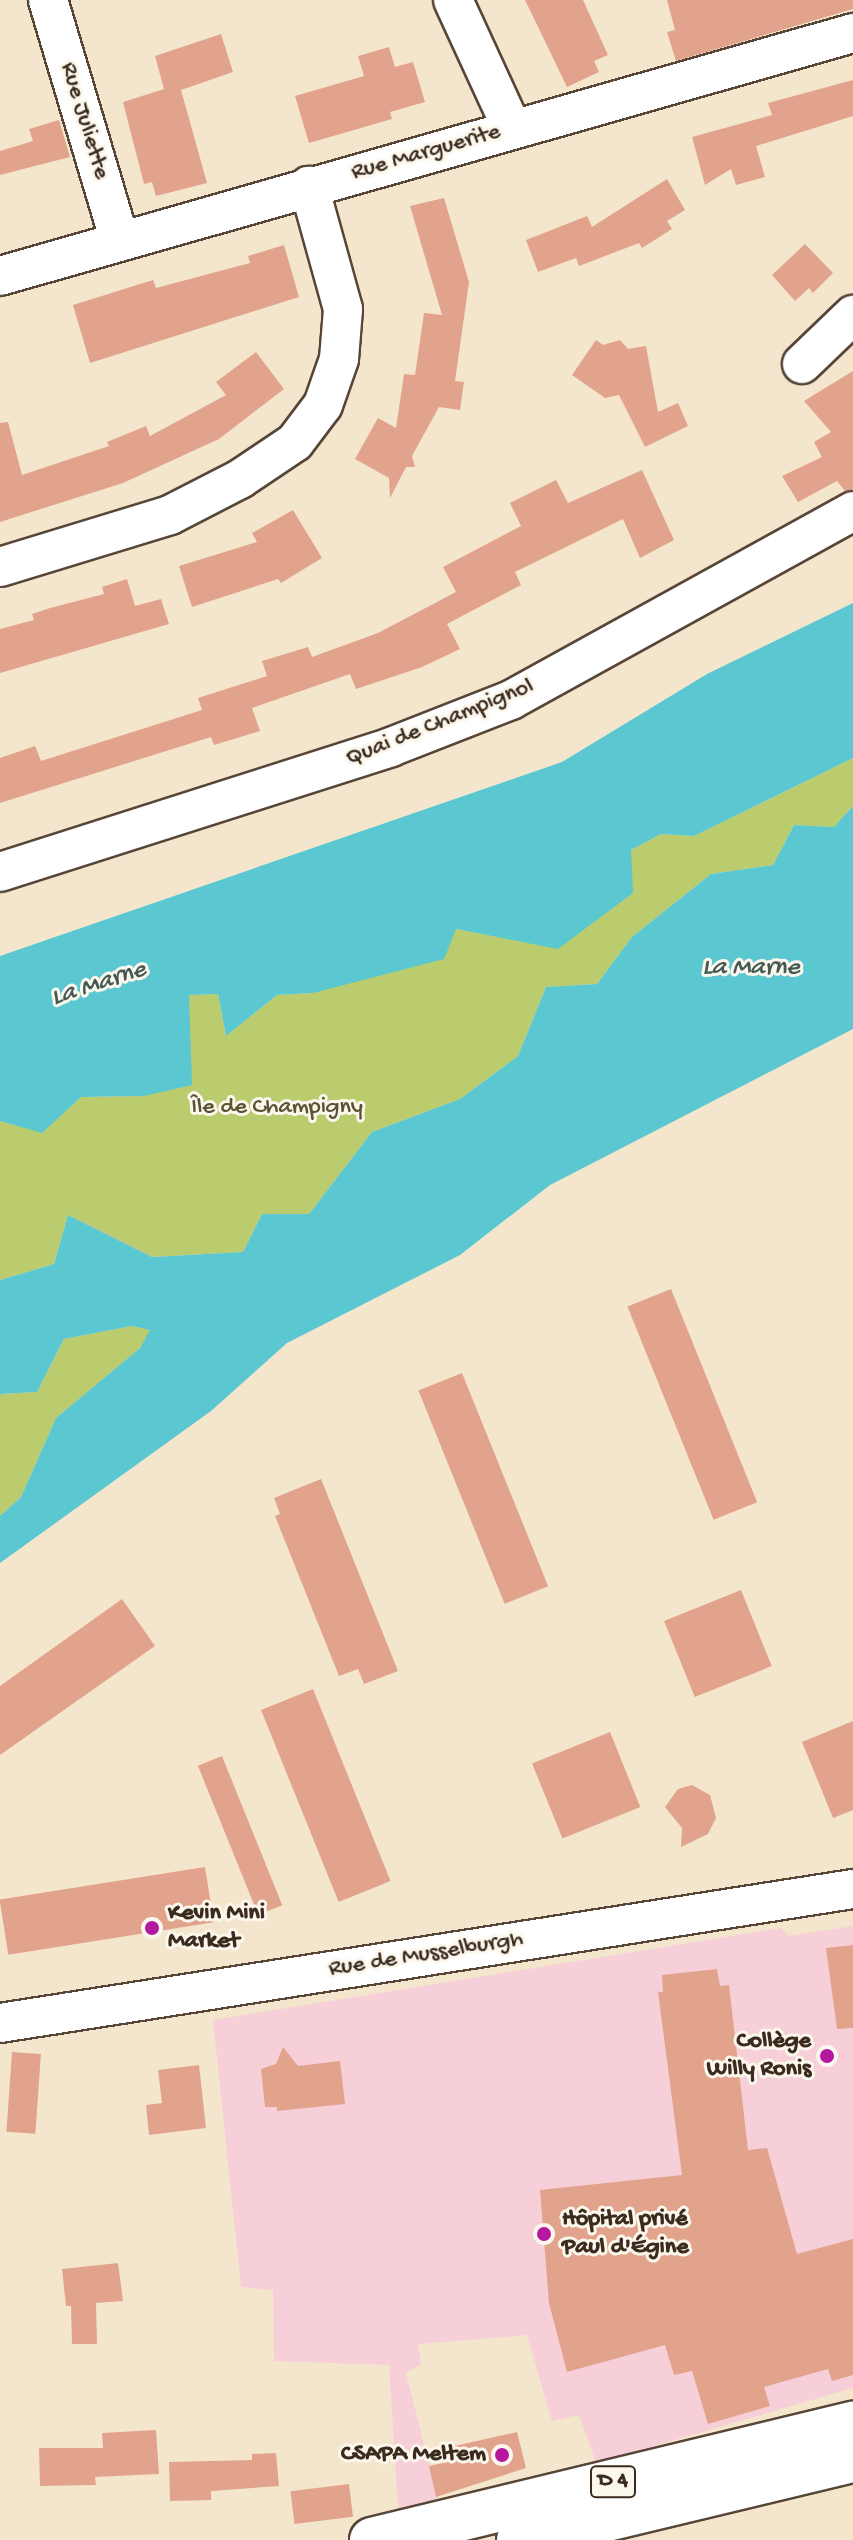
<!DOCTYPE html>
<meta charset="utf-8">
<style>
body{margin:0}
#map{position:relative;width:853px;height:2540px;overflow:hidden;background:#f4e6cd;font-family:"Gochi Hand",sans-serif}
div>[style]{position:absolute}
.built>*{inset:0;background:#f6cfd8}
.green>*{inset:0;background:#bbcc6e}
.water>*{inset:0;background:#5ac7d1}
.building>*{inset:0;background:#e2a38d;transform-origin:0 0}
.roads{filter:drop-shadow(2px 0 #574638) drop-shadow(-2px 0 #574638) drop-shadow(0 2px #574638) drop-shadow(0 -2px #574638)}
.minor>*{height:38px;margin:-19px;padding:0 19px;transform-origin:19px;border-radius:19px;background:#fff}
.major>*{height:44px;margin:-22px;padding:0 22px;transform-origin:22px;border-radius:22px;background:#fff}
.dots>*{width:22px;height:22px;translate:-50% -50%;box-sizing:border-box;border:4px solid #fbf7ec;border-radius:50%}
span{translate:-50% -50%;white-space:nowrap;text-align:center;line-height:1.15;-webkit-text-stroke:6px #fbf7ec;paint-order:stroke}
.shield-label span{padding:2px 6px;background:#fbf7ec;border:2px solid;border-radius:6px;-webkit-text-stroke-width:0}
.shield-label{font-size:22px;color:#3b2a1e;font-weight:700}
.street-label{font-size:24px;color:#3b2a1e}
.park-label{font-size:24px;color:#5b5232}
.poi-label{font-size:24px;color:#3b2a1e;font-weight:700}
.left{translate:0 -50%;text-align:left}
.right{translate:-100% -50%;text-align:right}
.water-label{font-size:26px;color:#445954;font-style:italic}
</style>
<div id="map">
<div class="built">
<i style="clip-path:polygon(853px 1926px,853px 2388px,596px 2463px,579px 2415px,552px 2421px,527px 2335px,418px 2344px,421px 2364px,406px 2373px,438px 2500px,398px 2510px,389px 2365px,274px 2361px,273px 2290px,241px 2287px,213px 2020px,781px 1928px,789px 1936px)"></i>
</div>
<div class="green">
<i style="clip-path:polygon(853px 758px,853px 806px,834px 827px,794px 825px,773px 865px,711px 874px,632px 937px,597px 984px,546px 987px,518px 1056px,460px 1099px,372px 1132px,309px 1214px,262px 1214px,243px 1252px,152px 1257px,68px 1215px,54px 1264px,0 1280px,0 1121px,42px 1132px,81px 1097px,144px 1096px,188px 995px,218px 994px,226px 1036px,277px 995px,313px 993px,456px 929px,558px 948px,631px 850px,661px 834px,694px 836px)"></i>
<i style="clip-path:polygon(132px 1326px,151px 1330px,140px 1348px,56px 1418px,21px 1497px,0 1516px,0 1394px,37px 1392px,64px 1339px)"></i>
</div>
<div class="water">
<i style="clip-path:polygon(853px 603px,853px 758px,694px 836px,661px 834px,631px 850px,633px 893px,558px 949px,456px 929px,444px 959px,313px 993px,277px 995px,226px 1036px,218px 994px,189px 995px,192px 1085px,144px 1096px,81px 1097px,42px 1133px,0 1121px,0 956px,562px 762px,707px 674px)"></i>
<i style="clip-path:polygon(853px 806px,853px 1029px,550px 1185px,460px 1255px,287px 1343px,211px 1411px,0 1563px,0 1516px,21px 1497px,56px 1418px,140px 1348px,150px 1330px,132px 1326px,64px 1339px,37px 1392px,0 1394px,0 1280px,54px 1264px,68px 1215px,152px 1257px,243px 1252px,262px 1214px,309px 1214px,372px 1132px,460px 1099px,518px 1056px,546px 987px,597px 984px,632px 937px,711px 874px,773px 865px,794px 825px,834px 827px)"></i>
</div>
<div class="building">
<i style="clip-path:polygon(525px 0,583px 0,608px 55px,594px 61px,599px 72px,567px 87px)"></i>
<i style="clip-path:polygon(667px 0,853px 0,853px 9px,676px 61px,667px 32px,675px 30px)"></i>
<i style="clip-path:polygon(221px 34px,233px 72px,181px 90px,207px 183px,156px 196px,152px 182px,144px 184px,123px 102px,164px 89px,155px 56px)"></i>
<i style="clip-path:polygon(389px 47px,395px 67px,413px 62px,425px 102px,390px 112px,392px 119px,309px 143px,295px 96px,364px 76px,358px 56px)"></i>
<i style="clip-path:polygon(853px 80px,853px 116px,756px 146px,765px 177px,736px 185px,731px 169px,705px 185px,692px 137px,772px 115px,768px 103px)"></i>
<i style="clip-path:polygon(59px 120px,70px 157px,0 175px,0 151px,33px 141px,29px 129px)"></i>
<i style="clip-path:polygon(667px 179px,685px 210px,667px 221px,672px 229px,642px 248px,639px 243px,579px 266px,576px 258px,538px 272px,526px 240px,587px 216px,592px 227px)"></i>
<i style="clip-path:polygon(444px 198px,469px 282px,455px 381px,464px 382px,460px 410px,439px 407px,412px 456px,415px 467px,406px 467px,390px 498px,389px 478px,355px 459px,378px 418px,396px 428px,404px 374px,415px 375px,424px 313px,442px 315px,410px 206px)"></i>
<i style="clip-path:polygon(805px 244px,833px 273px,813px 293px,809px 288px,795px 301px,772px 275px)"></i>
<i style="clip-path:polygon(284px 245px,299px 297px,90px 363px,73px 305px,153px 280px,156px 288px,250px 263px,248px 256px)"></i>
<i style="clip-path:polygon(596px 340px,603px 345px,620px 340px,628px 349px,646px 346px,658px 412px,678px 403px,688px 426px,645px 447px,619px 395px,605px 398px,572px 375px)"></i>
<i style="clip-path:polygon(256px 352px,284px 389px,219px 439px,123px 483px,0 522px,0 423px,8px 422px,22px 475px,109px 446px,107px 442px,146px 426px,150px 436px,226px 395px,216px 382px)"></i>
<i style="clip-path:polygon(853px 371px,853px 489px,845px 491px,837px 481px,798px 502px,782px 476px,822px 457px,814px 442px,831px 432px,804px 401px)"></i>
<i style="clip-path:polygon(642px 470px,674px 540px,640px 558px,623px 519px,515px 572px,521px 585px,447px 624px,460px 649px,422px 667px,356px 689px,350px 674px,252px 708px,260px 731px,214px 745px,211px 737px,0 803px,0 758px,35px 746px,41px 761px,202px 710px,198px 698px,267px 676px,262px 661px,308px 647px,312px 657px,378px 633px,456px 592px,443px 567px,521px 526px,510px 503px,556px 480px,568px 503px)"></i>
<i style="clip-path:polygon(293px 510px,322px 558px,281px 583px,278px 579px,192px 607px,179px 566px,257px 542px,252px 533px)"></i>
<i style="clip-path:polygon(127px 579px,135px 606px,161px 599px,169px 624px,0 673px,0 629px,34px 620px,32px 614px,50px 608px,104px 594px,102px 587px)"></i>
<i style="left:671px;top:1289px;width:230px;height:47px;rotate:68deg"></i>
<i style="left:462px;top:1373px;width:230px;height:47px;rotate:68deg"></i>
<i style="clip-path:polygon(321px 1479px,398px 1671px,364px 1684px,358px 1669px,339px 1676px,275px 1516px,280px 1514px,274px 1498px)"></i>
<i style="left:741px;top:1590px;width:82px;height:83px;rotate:68deg"></i>
<i style="clip-path:polygon(122px 1599px,155px 1646px,0 1755px,0 1686px)"></i>
<i style="left:313px;top:1689px;width:207px;height:56px;rotate:68deg"></i>
<i style="clip-path:polygon(853px 1721px,853px 1810px,833px 1818px,802px 1742px)"></i>
<i style="left:610px;top:1732px;width:81px;height:84px;rotate:68deg"></i>
<i style="left:222px;top:1756px;width:161px;height:26px;rotate:68deg"></i>
<i style="clip-path:polygon(692px 1785px,710px 1795px,716px 1818px,708px 1834px,681px 1847px,682px 1828px,665px 1807px,678px 1789px)"></i>
<i style="left:205px;top:1867px;width:56px;height:208px;rotate:81deg"></i>
<i style="clip-path:polygon(853px 1945px,853px 2028px,837px 2029px,826px 1948px)"></i>
<i style="clip-path:polygon(717px 1969px,720px 1986px,729px 1985px,748px 2150px,767px 2148px,797px 2254px,853px 2239px,853px 2375px,832px 2381px,828px 2369px,764px 2387px,770px 2406px,708px 2424px,692px 2371px,674px 2375px,665px 2345px,567px 2372px,549px 2303px,540px 2190px,682px 2175px,658px 1992px,663px 1992px,662px 1975px)"></i>
<i style="clip-path:polygon(283px 2047px,298px 2066px,340px 2061px,345px 2104px,277px 2111px,277px 2107px,265px 2107px,261px 2069px,276px 2064px)"></i>
<i style="left:12px;top:2052px;width:29px;height:80px;rotate:4deg"></i>
<i style="clip-path:polygon(199px 2065px,206px 2128px,149px 2135px,146px 2105px,162px 2103px,158px 2070px)"></i>
<i style="clip-path:polygon(118px 2263px,123px 2301px,96px 2303px,97px 2344px,72px 2344px,71px 2306px,66px 2306px,62px 2269px)"></i>
<i style="clip-path:polygon(156px 2430px,159px 2474px,95px 2477px,96px 2485px,40px 2486px,39px 2448px,103px 2448px,102px 2433px)"></i>
<i style="clip-path:polygon(517px 2432px,526px 2468px,436px 2497px,429px 2466px,453px 2461px,450px 2447px)"></i>
<i style="clip-path:polygon(276px 2453px,279px 2486px,211px 2491px,211px 2500px,170px 2501px,169px 2462px,252px 2460px,252px 2454px)"></i>
<i style="left:349px;top:2484px;width:33px;height:59px;rotate:83deg"></i>
</div>
<div class="roads">
<div class="minor">
<i style="left:48px;top:0;width:252px;rotate:73.4deg"></i>
<i style="left:453px;top:0;width:141px;rotate:65.3deg"></i>
<i style="left:0;top:276px;width:887px;rotate:-15.9deg"></i>
<i style="left:802px;top:364px;width:71px;rotate:-43.9deg"></i>
<i style="left:0;top:567px;width:178px;rotate:-17deg"></i>
<i style="left:170px;top:515px;width:79px;rotate:-27.2deg"></i>
<i style="left:240px;top:479px;width:66px;rotate:-33.9deg"></i>
<i style="left:295px;top:442px;width:46px;rotate:-52.9deg"></i>
<i style="left:323px;top:405px;width:49px;rotate:-70.8deg"></i>
<i style="left:339px;top:359px;width:50px;rotate:-85.4deg"></i>
<i style="left:343px;top:309px;width:128px;rotate:-105.5deg"></i>
<i style="left:0;top:872px;width:410px;rotate:-17.7deg"></i>
<i style="left:391px;top:747px;width:129px;rotate:-21.4deg"></i>
<i style="left:511px;top:700px;width:391px;rotate:-28.9deg"></i>
<i style="left:0;top:2023px;width:863px;rotate:-8.93deg"></i>
</div>
<div class="major">
<i style="left:372px;top:2540px;width:495px;rotate:-13.6deg"></i>
<i style="left:519px;top:2540px;width:343px;rotate:-13.5deg"></i>
</div>
</div>
<div class="dots">
<i style="left:152px;top:1928px;background:#b5179e"></i>
<i style="left:827px;top:2056px;background:#b5179e"></i>
<i style="left:544px;top:2234px;background:#b5179e"></i>
<i style="left:502px;top:2455px;background:#b5179e"></i>
</div>
<div class="shield-label">
<span style="left:613px;top:2482px">D 4</span>
</div>
<div class="street-label">
<span style="left:84px;top:121px;rotate:73deg">Rue Juliette</span>
<span style="left:426px;top:153px;rotate:-16deg">Rue Marguerite</span>
<span style="left:440px;top:723px;rotate:-22deg">Quai de Champignol</span>
<span style="left:426px;top:1955px;rotate:-9deg">Rue de Musselburgh</span>
</div>
<div class="park-label">
<span style="left:277px;top:1108px">Île de Champigny</span>
</div>
<div class="poi-label">
<span class="left" style="left:168px;top:1928px">Kevin Mini<br>Market</span>
<span class="right" style="left:811px;top:2056px">Collège<br>Willy Ronis</span>
<span class="left" style="left:562px;top:2234px">Hôpital privé<br>Paul d'Égine</span>
<span class="right" style="left:486px;top:2455px">CSAPA Meltem</span>
</div>
<div class="water-label">
<span style="left:751px;top:969px">La Marne</span>
<span style="left:99px;top:985px;rotate:-18deg">La Marne</span>
</div>
</div>
